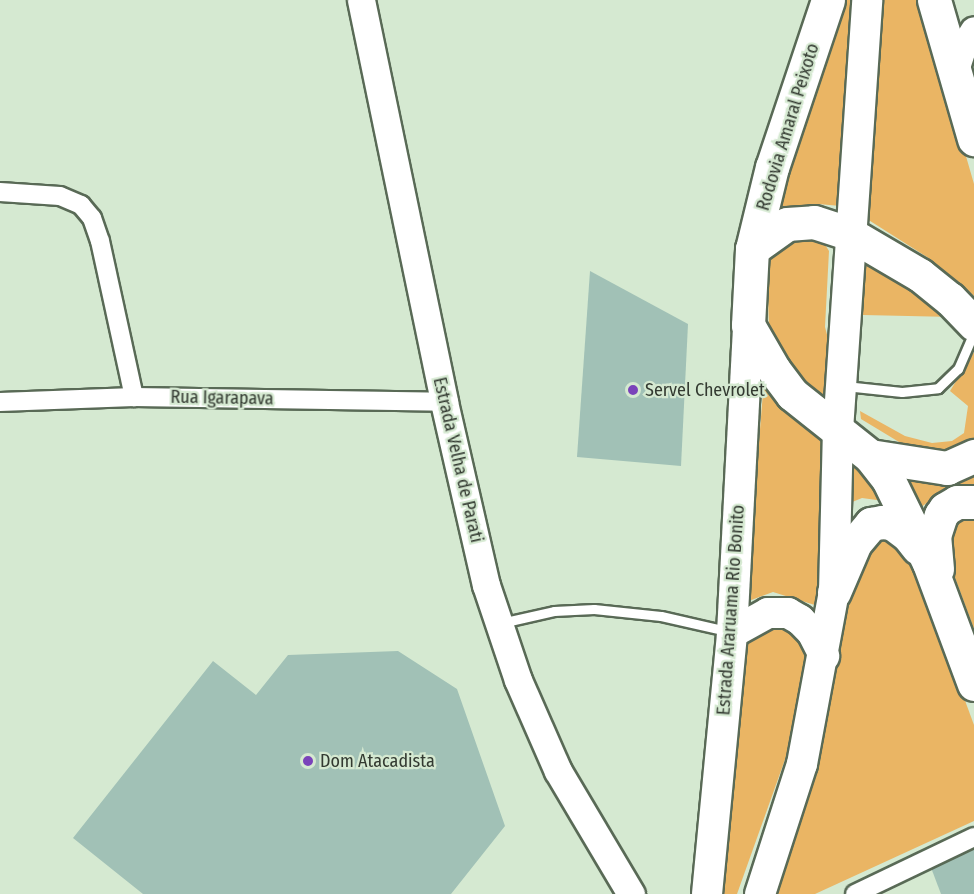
<!DOCTYPE html>
<style>
body{margin:0}
#map{position:relative;width:974px;height:894px;overflow:hidden;background:#d5e9d1;font-family:"Fira Sans Condensed",sans-serif}
div>[style]{position:absolute}
.green>*{inset:0;background:#eab564}
.building>*{inset:0;background:#a1c1b6}
.roads{filter:drop-shadow(2px 0 #596a56) drop-shadow(-2px 0 #596a56) drop-shadow(0 2px #596a56) drop-shadow(0 -2px #596a56)}
.lane>*{height:9px;margin:-4.5px;padding:0 4.5px;transform-origin:4.5px;border-radius:4.5px;background:#fff}
.street>*{height:18px;margin:-9px;padding:0 9px;transform-origin:9px;border-radius:9px;background:#fff}
.secondary>*{height:27px;margin:-13.5px;padding:0 13.5px;transform-origin:13.5px;border-radius:13.5px;background:#fff}
.primary>*{height:30px;margin:-15px;padding:0 15px;transform-origin:15px;border-radius:15px;background:#fff}
.highway>*{height:33px;margin:-16.5px;padding:0 16.5px;transform-origin:16.5px;border-radius:16.5px;background:#fff}
.dots>*{width:16px;height:16px;translate:-50% -50%;box-sizing:border-box;border:3px solid #d5e9d1;border-radius:50%}
span{translate:-50% -50%;white-space:nowrap;text-align:center;line-height:1.15;-webkit-text-stroke:4.5px #d5e9d1;paint-order:stroke}
.street-label{font-size:18px;color:#333a31}
.poi-label{font-size:18px;color:#333a31}
.left{translate:0 -50%;text-align:left}
</style>
<div id="map">
<div class="green">
<i style="clip-path:polygon(842px 0,854px 0,841px 206px,818px 204px,792px 207px,768px 215px)"></i>
<i style="clip-path:polygon(882px 0,921px 0,974px 184px,974px 296px,927px 257px,867px 219px)"></i>
<i style="clip-path:polygon(817px 232px,829px 251px,825px 327px,833px 358px,835px 397px,817px 404px,792px 378px,769px 327px,767px 269px,775px 245px)"></i>
<i style="clip-path:polygon(864px 255px,953px 317px,863px 315px)"></i>
<i style="clip-path:polygon(974px 352px,974px 443px,937px 454px,904px 445px,861px 419px,860px 411px,905px 436px,932px 443px,952px 441px,964px 433px,968px 406px,950px 391px)"></i>
<i style="clip-path:polygon(764px 380px,833px 440px,818px 606px,773px 592px,746px 602px)"></i>
<i style="clip-path:polygon(843px 450px,868px 473px,884px 501px,862px 498px,840px 507px)"></i>
<i style="clip-path:polygon(974px 471px,974px 484px,944px 489px,919px 509px,905px 481px,941px 482px)"></i>
<i style="clip-path:polygon(974px 515px,974px 629px,941px 540px,946px 523px)"></i>
<i style="clip-path:polygon(873px 537px,906px 540px,974px 725px,974px 821px,815px 894px,769px 894px,849px 575px)"></i>
<i style="clip-path:polygon(787px 621px,810px 650px,788px 751px,737px 894px,724px 894px,743px 641px)"></i>
</div>
<div class="building">
<i style="clip-path:polygon(590px 271px,688px 324px,681px 466px,577px 457px)"></i>
<i style="clip-path:polygon(398px 651px,457px 689px,505px 826px,451px 894px,143px 894px,73px 838px,213px 661px,256px 695px,288px 655px)"></i>
<i style="clip-path:polygon(974px 845px,974px 894px,941px 894px,930px 865px)"></i>
</div>
<div class="roads">
<div class="lane">
<i style="left:845px;top:386px;width:57px;rotate:6deg"></i>
<i style="left:902px;top:392px;width:36px;rotate:-6deg"></i>
<i style="left:938px;top:388px;width:28px;rotate:-44deg"></i>
<i style="left:958px;top:369px;width:40px;rotate:-66.6deg"></i>
<i style="left:501px;top:623px;width:54px;rotate:-12.8deg"></i>
<i style="left:554px;top:611px;width:40px;rotate:-2.9deg"></i>
<i style="left:594px;top:609px;width:67px;rotate:6deg"></i>
<i style="left:661px;top:616px;width:68px;rotate:12.8deg"></i>
</div>
<div class="street">
<i style="left:0;top:192px;width:60px;rotate:3.8deg"></i>
<i style="left:60px;top:196px;width:23px;rotate:23deg"></i>
<i style="left:81px;top:205px;width:17px;rotate:50deg"></i>
<i style="left:92px;top:218px;width:24px;rotate:71deg"></i>
<i style="left:100px;top:241px;width:160px;rotate:77.7deg"></i>
<i style="left:0;top:402px;width:134px;rotate:-2.1deg"></i>
<i style="left:134px;top:397px;width:310px;rotate:0.9deg"></i>
<i style="left:855px;top:894px;width:132px;rotate:-25.6deg"></i>
</div>
<div class="secondary">
<i style="left:361px;top:0;width:410px;rotate:78.3deg"></i>
<i style="left:444px;top:402px;width:188px;rotate:77.1deg"></i>
<i style="left:486px;top:585px;width:100px;rotate:71.4deg"></i>
<i style="left:518px;top:680px;width:99px;rotate:66.3deg"></i>
<i style="left:558px;top:771px;width:143px;rotate:59.3deg"></i>
<i style="left:955px;top:70px;width:22px;rotate:-72deg"></i>
<i style="left:962px;top:49px;width:22px;rotate:-58deg"></i>
</div>
<div class="primary">
<i style="left:732px;top:633px;width:41px;rotate:-29.1deg"></i>
<i style="left:768px;top:613px;width:20px"></i>
<i style="left:788px;top:613px;width:14px;rotate:30deg"></i>
<i style="left:800px;top:620px;width:17px;rotate:45deg"></i>
<i style="left:812px;top:632px;width:27px;rotate:63deg"></i>
<i style="left:707px;top:894px;width:262px;rotate:-84.5deg"></i>
<i style="left:732px;top:633px;width:308px;rotate:-87deg"></i>
<i style="left:760px;top:894px;width:137px;rotate:-72.1deg"></i>
<i style="left:802px;top:764px;width:175px;rotate:-79.5deg"></i>
<i style="left:834px;top:592px;width:162px;rotate:-88.6deg"></i>
<i style="left:838px;top:430px;width:431px;rotate:-86.1deg"></i>
</div>
<div class="highway">
<i style="left:828px;top:0;width:176px;rotate:108.5deg"></i>
<i style="left:772px;top:167px;width:84px;rotate:103.7deg"></i>
<i style="left:752px;top:249px;width:76px;rotate:93deg"></i>
<i style="left:748px;top:325px;width:52px;rotate:60deg"></i>
<i style="left:774px;top:370px;width:30px;rotate:53deg"></i>
<i style="left:792px;top:394px;width:100px;rotate:38.5deg"></i>
<i style="left:870px;top:456px;width:29px;rotate:52deg"></i>
<i style="left:888px;top:479px;width:93px;rotate:64deg"></i>
<i style="left:929px;top:563px;width:129px;rotate:69.6deg"></i>
<i style="left:934px;top:0;width:145px;rotate:73.9deg"></i>
<i style="left:752px;top:249px;width:43px;rotate:-35.5deg"></i>
<i style="left:787px;top:224px;width:27px;rotate:-4deg"></i>
<i style="left:814px;top:222px;width:38px;rotate:18deg"></i>
<i style="left:850px;top:234px;width:81px;rotate:30.4deg"></i>
<i style="left:920px;top:275px;width:38px;rotate:39deg"></i>
<i style="left:950px;top:299px;width:35px;rotate:46deg"></i>
<i style="left:870px;top:456px;width:78px;rotate:8.9deg"></i>
<i style="left:947px;top:468px;width:30px;rotate:-24deg"></i>
<i style="left:937px;top:569px;width:33px;rotate:-95deg"></i>
<i style="left:934px;top:536px;width:22px;rotate:-72deg"></i>
<i style="left:941px;top:515px;width:7px;rotate:-56deg"></i>
<i style="left:945px;top:509px;width:14px;rotate:-30deg"></i>
<i style="left:957px;top:502px;width:17px"></i>
<i style="left:834px;top:592px;width:53px;rotate:-66.8deg"></i>
<i style="left:855px;top:543px;width:25px;rotate:-50deg"></i>
<i style="left:871px;top:524px;width:11px;rotate:-10deg"></i>
<i style="left:882px;top:522px;width:10px;rotate:6deg"></i>
<i style="left:892px;top:523px;width:20px;rotate:37deg"></i>
<i style="left:908px;top:535px;width:16px;rotate:52deg"></i>
</div>
</div>
<div class="dots">
<i style="left:633px;top:390px;background:#7a43ba"></i>
<i style="left:308px;top:761px;background:#7a43ba"></i>
</div>
<div class="street-label">
<span style="left:788px;top:127px;rotate:-73deg">Rodovia Amaral Peixoto</span>
<span style="left:222px;top:398px;rotate:1deg">Rua Igarapava</span>
<span style="left:458px;top:460px;rotate:77deg">Estrada Velha de Parati</span>
<span style="left:731px;top:610px;rotate:-86deg">Estrada Araruama Rio Bonito</span>
</div>
<div class="poi-label">
<span class="left" style="left:645px;top:390px">Servel Chevrolet</span>
<span class="left" style="left:320px;top:761px">Dom Atacadista</span>
</div>
</div>
